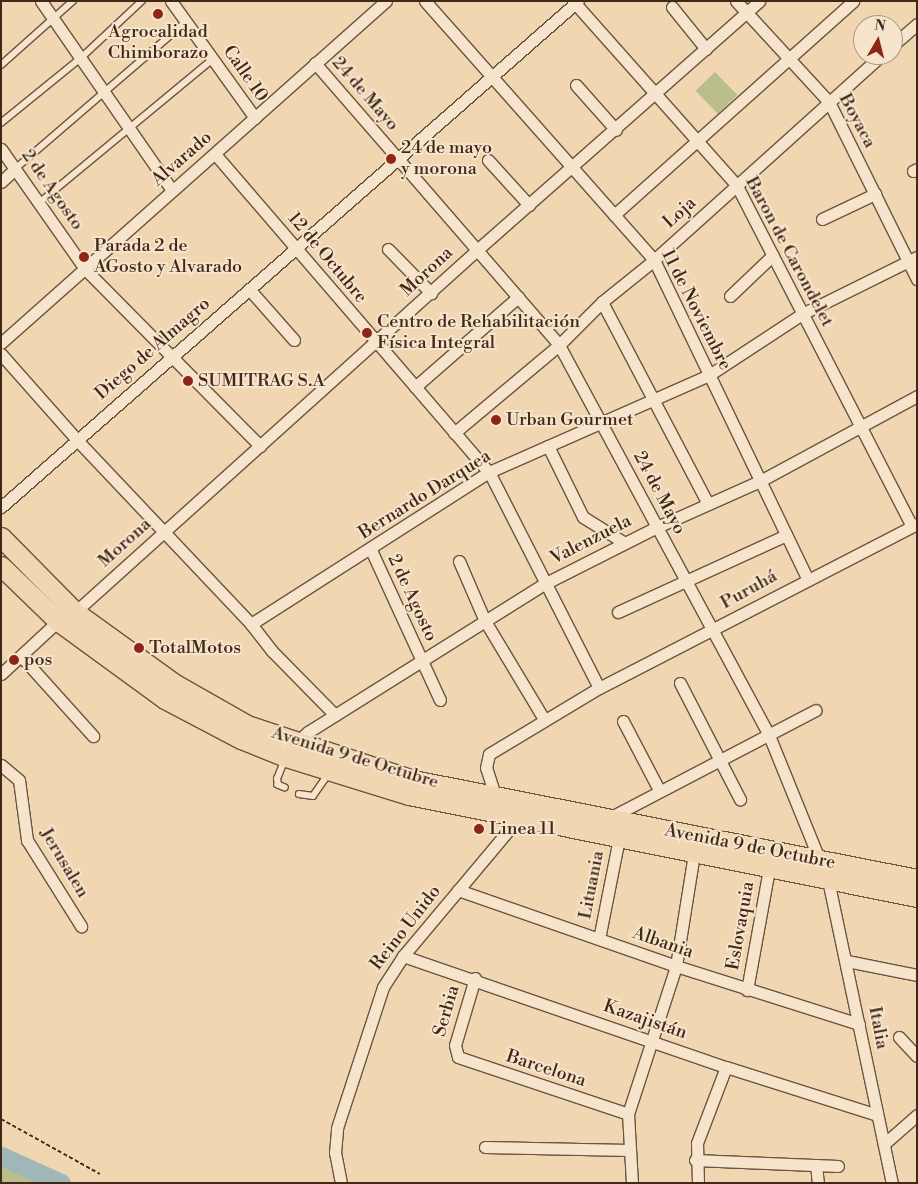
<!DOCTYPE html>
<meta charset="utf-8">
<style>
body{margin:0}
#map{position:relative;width:918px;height:1184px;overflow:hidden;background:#f1d6b2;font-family:"Libre Bodoni",serif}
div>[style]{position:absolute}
.green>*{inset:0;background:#b9be8c;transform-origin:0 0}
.river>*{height:19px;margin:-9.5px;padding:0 9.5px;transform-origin:9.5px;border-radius:9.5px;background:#a0b6b8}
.path>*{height:2px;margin-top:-1px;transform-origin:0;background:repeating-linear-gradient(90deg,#412918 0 4px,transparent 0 6.5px)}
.roads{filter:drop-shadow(1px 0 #6d543e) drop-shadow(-1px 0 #6d543e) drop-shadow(0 1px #6d543e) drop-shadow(0 -1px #6d543e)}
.service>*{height:5.5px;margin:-2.75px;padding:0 2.75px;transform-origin:2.75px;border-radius:2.75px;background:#f6e4cd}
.minor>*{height:11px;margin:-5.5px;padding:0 5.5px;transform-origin:5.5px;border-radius:5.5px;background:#f6e4cd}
.primary>*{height:19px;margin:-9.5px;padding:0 9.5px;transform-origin:9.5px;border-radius:9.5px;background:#f1d6b2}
.dots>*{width:14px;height:14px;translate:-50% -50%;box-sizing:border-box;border:2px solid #f6e4cd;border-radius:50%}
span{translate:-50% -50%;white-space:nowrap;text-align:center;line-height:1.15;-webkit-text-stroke:4px #f6e4cd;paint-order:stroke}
.poi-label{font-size:18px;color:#412918}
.left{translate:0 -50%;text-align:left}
.street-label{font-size:18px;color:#412918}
.frame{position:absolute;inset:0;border:2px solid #412918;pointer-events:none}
.north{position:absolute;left:853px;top:15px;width:50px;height:50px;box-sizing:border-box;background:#f6e4cd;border:1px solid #ae9985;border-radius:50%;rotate:8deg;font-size:14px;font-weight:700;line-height:20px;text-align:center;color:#412918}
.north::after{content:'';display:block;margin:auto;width:18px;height:22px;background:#8f2418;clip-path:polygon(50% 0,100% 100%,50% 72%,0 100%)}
</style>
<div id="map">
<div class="green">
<i style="left:715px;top:72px;width:32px;height:27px;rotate:46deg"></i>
<i style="clip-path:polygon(1px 1167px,43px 1181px,45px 1183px,1px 1183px)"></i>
</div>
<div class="river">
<i style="left:1px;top:1156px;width:66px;rotate:24.2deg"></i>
</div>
<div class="path">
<i style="left:1px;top:1119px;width:113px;rotate:29.1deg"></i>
</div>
<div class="roads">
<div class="service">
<i style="left:1px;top:65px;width:96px;rotate:-41.6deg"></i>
<i style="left:1px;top:123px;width:103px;rotate:-39.1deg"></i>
<i style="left:81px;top:58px;width:83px;rotate:-43.1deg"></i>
<i style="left:15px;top:169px;width:225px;rotate:-40.7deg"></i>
<i style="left:39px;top:203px;width:227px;rotate:-39.6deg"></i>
<i style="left:285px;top:788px;width:8px;rotate:-157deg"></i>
<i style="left:278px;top:785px;width:6px;rotate:-99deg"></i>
<i style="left:277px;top:779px;width:22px;rotate:-68deg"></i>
<i style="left:299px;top:794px;width:14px;rotate:8deg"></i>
<i style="left:313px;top:796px;width:28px;rotate:-55deg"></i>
</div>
<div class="minor">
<i style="left:41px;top:1px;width:230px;rotate:55.3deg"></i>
<i style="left:171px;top:1px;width:144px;rotate:54.3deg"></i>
<i style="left:425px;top:1px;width:346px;rotate:48.5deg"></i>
<i style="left:654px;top:260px;width:353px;rotate:64.3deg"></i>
<i style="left:573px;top:1px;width:247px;rotate:48.4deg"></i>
<i style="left:737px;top:186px;width:382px;rotate:62.8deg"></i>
<i style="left:736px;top:1px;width:137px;rotate:47.4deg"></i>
<i style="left:829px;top:102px;width:198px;rotate:63.6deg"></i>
<i style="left:672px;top:7px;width:54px;rotate:51deg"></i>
<i style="left:893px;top:45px;width:32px;rotate:-41deg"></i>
<i style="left:315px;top:63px;width:373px;rotate:49.1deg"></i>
<i style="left:559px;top:345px;width:441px;rotate:61.7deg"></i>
<i style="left:768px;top:733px;width:138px;rotate:67.9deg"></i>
<i style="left:576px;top:85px;width:60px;rotate:48.4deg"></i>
<i style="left:1px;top:149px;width:146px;rotate:55deg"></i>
<i style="left:85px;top:269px;width:249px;rotate:45.3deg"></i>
<i style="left:215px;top:154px;width:420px;rotate:49.3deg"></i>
<i style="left:489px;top:472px;width:242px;rotate:63deg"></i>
<i style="left:488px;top:160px;width:61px;rotate:47.7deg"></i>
<i style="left:913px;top:171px;width:4px;rotate:-27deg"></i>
<i style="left:1px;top:182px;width:19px;rotate:-43deg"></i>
<i style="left:614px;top:215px;width:321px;rotate:-41.8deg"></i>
<i style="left:822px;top:219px;width:59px;rotate:-25.3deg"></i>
<i style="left:388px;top:249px;width:62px;rotate:45.7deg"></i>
<i style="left:249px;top:289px;width:68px;rotate:48.6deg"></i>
<i style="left:730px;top:296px;width:59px;rotate:-43.6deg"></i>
<i style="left:602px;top:302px;width:228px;rotate:62.3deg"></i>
<i style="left:1px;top:343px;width:515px;rotate:-41.62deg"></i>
<i style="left:1px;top:354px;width:115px;rotate:48.5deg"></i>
<i style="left:77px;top:440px;width:253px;rotate:46.6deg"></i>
<i style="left:251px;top:624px;width:34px;rotate:52deg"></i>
<i style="left:272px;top:651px;width:90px;rotate:45.5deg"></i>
<i style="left:415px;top:387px;width:137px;rotate:-41.1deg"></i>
<i style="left:454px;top:433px;width:137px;rotate:-40deg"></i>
<i style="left:559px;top:345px;width:61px;rotate:-45deg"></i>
<i style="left:602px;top:302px;width:67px;rotate:-38.9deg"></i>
<i style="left:654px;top:260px;width:307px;rotate:-42deg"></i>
<i style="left:548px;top:446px;width:79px;rotate:63.8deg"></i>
<i style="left:583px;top:517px;width:49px;rotate:31.8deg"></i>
<i style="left:1px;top:507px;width:767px;rotate:-41.25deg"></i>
<i style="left:371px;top:550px;width:165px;rotate:65.3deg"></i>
<i style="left:459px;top:561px;width:65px;rotate:66.6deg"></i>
<i style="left:485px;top:621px;width:114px;rotate:59deg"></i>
<i style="left:75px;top:612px;width:541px;rotate:-42deg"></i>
<i style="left:477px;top:250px;width:376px;rotate:-41.4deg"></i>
<i style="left:618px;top:612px;width:185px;rotate:-24.6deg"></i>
<i style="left:251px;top:624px;width:282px;rotate:-32.6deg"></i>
<i style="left:489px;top:472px;width:240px;rotate:-23.8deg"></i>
<i style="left:709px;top:375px;width:111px;rotate:-33.3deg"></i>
<i style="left:802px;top:314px;width:128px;rotate:-26.4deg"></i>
<i style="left:21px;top:656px;width:108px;rotate:48deg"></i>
<i style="left:1px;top:674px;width:78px;rotate:-42.9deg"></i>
<i style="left:680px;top:683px;width:131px;rotate:62.7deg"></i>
<i style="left:623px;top:721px;width:78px;rotate:62.4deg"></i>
<i style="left:296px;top:743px;width:16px;rotate:-43deg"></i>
<i style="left:308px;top:732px;width:279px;rotate:-32.1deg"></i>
<i style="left:544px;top:584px;width:127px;rotate:-26.8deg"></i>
<i style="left:657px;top:527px;width:113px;rotate:-24.1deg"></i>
<i style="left:760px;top:481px;width:179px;rotate:-28.4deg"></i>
<i style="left:1px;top:765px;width:23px;rotate:40deg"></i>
<i style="left:19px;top:780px;width:61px;rotate:82.4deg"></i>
<i style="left:27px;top:840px;width:102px;rotate:57.9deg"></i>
<i style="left:495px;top:795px;width:28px;rotate:-108deg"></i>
<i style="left:486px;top:768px;width:14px;rotate:-78deg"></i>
<i style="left:489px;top:754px;width:128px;rotate:-31deg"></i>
<i style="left:599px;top:688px;width:358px;rotate:-27.3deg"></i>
<i style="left:609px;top:818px;width:233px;rotate:-27.6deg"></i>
<i style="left:828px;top:880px;width:310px;rotate:78.1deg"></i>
<i style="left:458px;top:890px;width:231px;rotate:19.2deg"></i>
<i style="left:676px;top:966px;width:192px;rotate:17.6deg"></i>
<i style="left:599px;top:939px;width:103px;rotate:-78.8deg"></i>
<i style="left:403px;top:956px;width:342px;rotate:19deg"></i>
<i style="left:726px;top:1067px;width:158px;rotate:17.6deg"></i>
<i style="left:847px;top:961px;width:71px;rotate:11.3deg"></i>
<i style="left:475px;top:978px;width:70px;rotate:106.6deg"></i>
<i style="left:455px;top:1045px;width:12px;rotate:76deg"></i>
<i style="left:458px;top:1057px;width:179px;rotate:18.5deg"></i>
<i style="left:747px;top:990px;width:123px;rotate:-79.7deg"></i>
<i style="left:899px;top:1037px;width:26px;rotate:47deg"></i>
<i style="left:884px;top:1144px;width:44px;rotate:-41.3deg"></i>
<i style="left:485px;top:1147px;width:144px;rotate:1.2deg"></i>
<i style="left:695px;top:1160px;width:143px;rotate:2.4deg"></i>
<i style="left:816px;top:1165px;width:18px;rotate:84deg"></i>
<i style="left:341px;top:1183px;width:31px;rotate:-101deg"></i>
<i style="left:335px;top:1153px;width:25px;rotate:-85deg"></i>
<i style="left:337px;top:1128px;width:148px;rotate:-71.9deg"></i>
<i style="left:383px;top:987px;width:37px;rotate:-57deg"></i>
<i style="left:403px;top:956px;width:185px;rotate:-50deg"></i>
<i style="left:632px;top:1183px;width:69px;rotate:-93.3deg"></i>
<i style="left:628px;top:1114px;width:156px;rotate:-72deg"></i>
<i style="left:676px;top:966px;width:113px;rotate:-80.9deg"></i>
<i style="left:698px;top:1183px;width:40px;rotate:-91.4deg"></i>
<i style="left:697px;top:1143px;width:81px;rotate:-69.1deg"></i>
</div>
<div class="primary">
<i style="left:1px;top:537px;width:105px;rotate:45.4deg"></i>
<i style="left:75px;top:612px;width:123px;rotate:35.8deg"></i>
<i style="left:175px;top:684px;width:83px;rotate:29.7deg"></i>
<i style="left:247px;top:725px;width:175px;rotate:18.3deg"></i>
<i style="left:413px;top:780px;width:514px;rotate:11.11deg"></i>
<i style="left:1px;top:566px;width:79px;rotate:44deg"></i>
<i style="left:58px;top:621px;width:132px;rotate:36.1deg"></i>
<i style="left:165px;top:699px;width:86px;rotate:27.8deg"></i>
<i style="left:241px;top:739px;width:48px;rotate:21.8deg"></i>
<i style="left:286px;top:757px;width:129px;rotate:17.2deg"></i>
<i style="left:409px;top:795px;width:518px;rotate:11.35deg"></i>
</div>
</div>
<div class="dots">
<i style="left:158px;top:14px;background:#8f2418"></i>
<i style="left:391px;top:159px;background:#8f2418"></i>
<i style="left:84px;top:257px;background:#8f2418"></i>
<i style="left:367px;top:333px;background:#8f2418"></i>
<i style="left:188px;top:381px;background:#8f2418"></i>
<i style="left:496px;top:420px;background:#8f2418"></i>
<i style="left:139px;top:648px;background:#8f2418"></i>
<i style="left:14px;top:660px;background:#8f2418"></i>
<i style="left:479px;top:829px;background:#8f2418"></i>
</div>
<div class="poi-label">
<span style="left:158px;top:43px">Agrocalidad<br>Chimborazo</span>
<span class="left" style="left:401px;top:159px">24 de mayo<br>y morona</span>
<span class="left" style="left:94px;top:257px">Parada 2 de<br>AGosto y Alvarado</span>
<span class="left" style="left:377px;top:333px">Centro de Rehabilitación<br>Física Integral</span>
<span class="left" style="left:198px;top:381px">SUMITRAG S.A</span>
<span class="left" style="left:506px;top:420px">Urban Gourmet</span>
<span class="left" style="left:149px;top:648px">TotalMotos</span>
<span class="left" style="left:24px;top:660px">pos</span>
<span class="left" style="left:489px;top:829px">Linea 11</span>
</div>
<div class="street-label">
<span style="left:245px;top:74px;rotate:55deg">Calle 10</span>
<span style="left:365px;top:94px;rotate:49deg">24 de Mayo</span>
<span style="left:857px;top:121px;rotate:62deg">Boyaca</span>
<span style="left:182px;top:159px;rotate:-41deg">Alvarado</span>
<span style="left:52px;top:190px;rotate:55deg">2 de Agosto</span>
<span style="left:680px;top:213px;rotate:-42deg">Loja</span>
<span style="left:789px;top:252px;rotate:62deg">Baron de Carondelet</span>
<span style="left:327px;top:258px;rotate:50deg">12 de Octubre</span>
<span style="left:427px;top:272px;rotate:-43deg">Morona</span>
<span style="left:696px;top:310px;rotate:63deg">11 de Noviembre</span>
<span style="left:153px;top:349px;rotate:-41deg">Diego de Almagro</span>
<span style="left:659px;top:493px;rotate:62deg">24 de Mayo</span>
<span style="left:425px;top:495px;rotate:-32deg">Bernardo Darquea</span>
<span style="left:591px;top:540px;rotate:-27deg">Valenzuela</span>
<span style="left:125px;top:543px;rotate:-42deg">Morona</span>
<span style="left:749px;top:590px;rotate:-29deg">Puruhá</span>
<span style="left:412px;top:598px;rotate:65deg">2 de Agosto</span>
<span style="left:355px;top:758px;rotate:17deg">Avenida 9 de Octubre</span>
<span style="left:750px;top:847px;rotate:11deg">Avenida 9 de Octubre</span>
<span style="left:64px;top:863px;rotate:59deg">Jerusalen</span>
<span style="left:592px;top:885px;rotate:-79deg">Lituania</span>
<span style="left:741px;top:926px;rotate:-80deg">Eslovaquia</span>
<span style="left:406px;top:928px;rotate:-52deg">Reino Unido</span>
<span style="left:663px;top:943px;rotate:19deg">Albania</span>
<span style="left:447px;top:1011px;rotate:-74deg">Serbia</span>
<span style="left:645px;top:1020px;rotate:19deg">Kazajistán</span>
<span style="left:878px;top:1028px;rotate:79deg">Italia</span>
<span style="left:546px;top:1069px;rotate:18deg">Barcelona</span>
</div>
<div class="frame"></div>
<div class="north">N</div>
</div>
